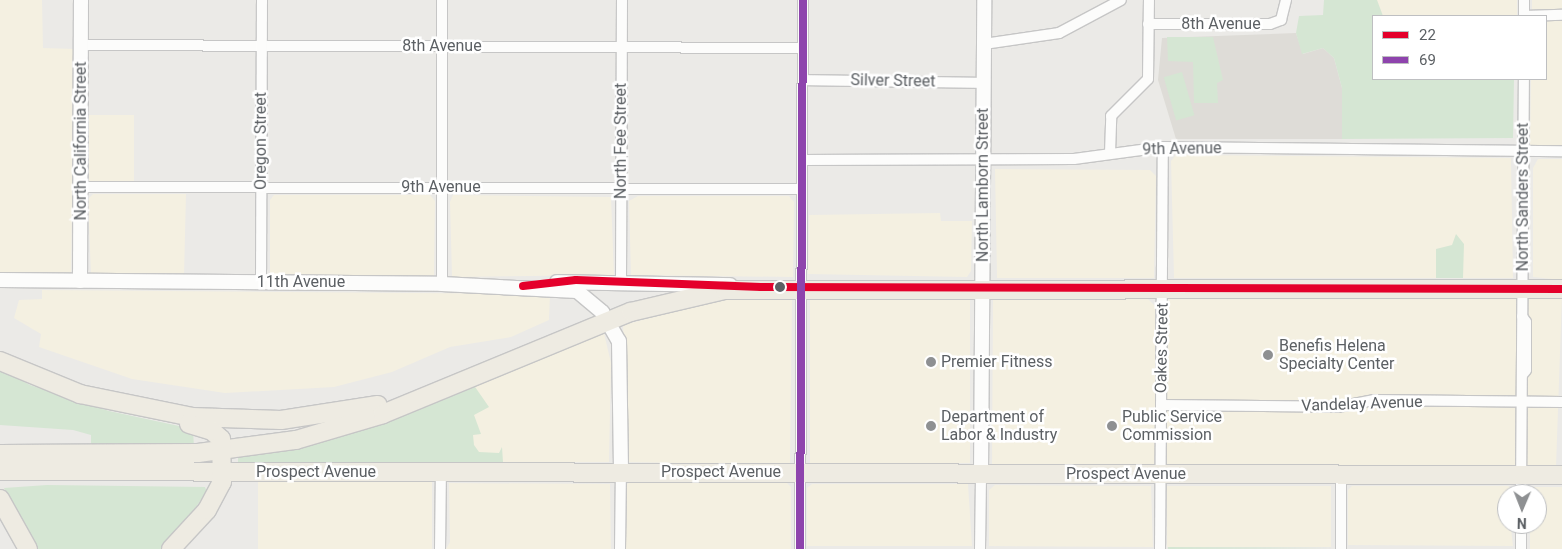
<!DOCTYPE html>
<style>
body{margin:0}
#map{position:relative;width:1562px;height:549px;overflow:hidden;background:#ebeae7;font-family:Roboto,sans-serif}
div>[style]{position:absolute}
.commercial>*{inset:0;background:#f4f0e1;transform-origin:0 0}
.education>*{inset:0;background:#dedcd7}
.green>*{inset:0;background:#d5e6d3;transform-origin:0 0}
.roads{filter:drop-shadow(1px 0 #c6c6c6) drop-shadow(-1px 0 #c6c6c6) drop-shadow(0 1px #c6c6c6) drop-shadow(0 -1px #c6c6c6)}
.street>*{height:10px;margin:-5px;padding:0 5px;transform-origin:5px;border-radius:5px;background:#fcfcfb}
.secondary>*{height:14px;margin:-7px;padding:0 7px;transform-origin:7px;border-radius:7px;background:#fcfcfb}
.highway>*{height:18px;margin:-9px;padding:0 9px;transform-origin:9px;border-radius:9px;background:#eeebe2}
.bus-1>*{height:8px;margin:-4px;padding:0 4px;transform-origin:4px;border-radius:4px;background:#e4002b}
.bus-2>*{height:8px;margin:-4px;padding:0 4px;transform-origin:4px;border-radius:4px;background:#8e44ad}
.dots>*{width:14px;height:14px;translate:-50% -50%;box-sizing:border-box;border:2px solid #fff;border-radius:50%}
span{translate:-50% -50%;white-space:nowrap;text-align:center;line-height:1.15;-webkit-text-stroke:5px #fff;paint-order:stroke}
.street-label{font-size:16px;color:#5c6064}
.poi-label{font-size:16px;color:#5c6064}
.left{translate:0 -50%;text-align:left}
.legend{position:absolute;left:1372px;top:15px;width:175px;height:65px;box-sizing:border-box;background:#fff;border:1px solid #bebfc1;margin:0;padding:6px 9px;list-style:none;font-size:15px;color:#5c6064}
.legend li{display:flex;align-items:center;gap:10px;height:25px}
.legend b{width:25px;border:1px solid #bebfc1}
.north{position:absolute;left:1497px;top:484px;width:50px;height:50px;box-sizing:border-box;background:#fff;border:1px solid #bebfc1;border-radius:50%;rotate:181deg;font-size:14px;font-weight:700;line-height:20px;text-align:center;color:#5c6064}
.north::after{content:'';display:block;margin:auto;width:18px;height:22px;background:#8e9092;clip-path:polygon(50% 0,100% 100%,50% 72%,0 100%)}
</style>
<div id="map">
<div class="commercial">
<i style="clip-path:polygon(0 0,42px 0,43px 48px,74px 49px,71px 275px,0 275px)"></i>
<i style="left:1517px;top:0;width:16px;height:141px;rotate:90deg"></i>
<i style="clip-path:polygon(1532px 0,1562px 0,1562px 145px,1530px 145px,1531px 79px,1546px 79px,1546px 16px,1532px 16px)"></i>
<i style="left:89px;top:115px;width:45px;height:66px"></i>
<i style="clip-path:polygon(1176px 155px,1511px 158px,1513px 278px,1174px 278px,1171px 161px)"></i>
<i style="clip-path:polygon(1538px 159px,1562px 159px,1562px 280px,1533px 277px,1533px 168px)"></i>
<i style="clip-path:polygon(995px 169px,1150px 170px,1156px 176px,1154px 278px,997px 278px)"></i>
<i style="clip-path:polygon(93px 194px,186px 194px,184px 277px,91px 275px,88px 199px)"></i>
<i style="clip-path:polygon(274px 195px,430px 195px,435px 201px,434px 278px,270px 276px,270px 200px)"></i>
<i style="clip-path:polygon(453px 195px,611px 197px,614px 275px,452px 277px,450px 202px)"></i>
<i style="clip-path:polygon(638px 196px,789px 196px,794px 202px,793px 277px,631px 275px,629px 201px)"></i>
<i style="clip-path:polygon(940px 213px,941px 221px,972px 221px,971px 271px,967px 277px,808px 274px,809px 215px)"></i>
<i style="clip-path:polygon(42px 290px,550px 294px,549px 320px,511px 337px,450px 347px,392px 372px,334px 387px,225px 393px,132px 379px,39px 347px,41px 334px,14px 318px,19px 300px,42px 299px)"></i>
<i style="left:1528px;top:295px;width:34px;height:173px;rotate:2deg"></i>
<i style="left:1167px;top:296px;width:350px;height:171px"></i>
<i style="clip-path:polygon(1146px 297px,1155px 306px,1155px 465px,992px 464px,993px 298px)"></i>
<i style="left:810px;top:298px;width:160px;height:165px"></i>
<i style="clip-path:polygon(723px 299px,792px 299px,790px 465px,628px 462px,623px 325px)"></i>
<i style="clip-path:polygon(604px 333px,611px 363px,609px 462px,474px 462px,463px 388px)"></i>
<i style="left:258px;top:481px;width:174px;height:68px"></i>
<i style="clip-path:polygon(630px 482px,787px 483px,791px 487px,791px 549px,626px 549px,626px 485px)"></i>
<i style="clip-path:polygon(449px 483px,610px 484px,611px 549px,446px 549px,450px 542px)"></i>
<i style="clip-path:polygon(812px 484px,968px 484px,972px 546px,807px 546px,807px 488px)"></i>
<i style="clip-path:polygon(995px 485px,1151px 486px,1153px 547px,989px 546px,989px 490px)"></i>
<i style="left:1167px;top:486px;width:164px;height:61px"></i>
<i style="clip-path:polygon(1352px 486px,1508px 486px,1513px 489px,1513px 494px,1507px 494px,1513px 546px,1348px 545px,1348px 490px)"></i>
<i style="clip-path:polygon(1534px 487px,1562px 487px,1562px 549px,1530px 549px,1530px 524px,1537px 524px,1537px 494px,1530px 494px)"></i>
</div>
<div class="education">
<i style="clip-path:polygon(1296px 33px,1303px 54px,1323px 48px,1334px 58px,1342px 88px,1342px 139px,1176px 139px,1158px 80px,1162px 38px)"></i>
</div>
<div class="green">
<i style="clip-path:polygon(1324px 0,1377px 0,1383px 16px,1373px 16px,1373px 79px,1514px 79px,1513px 138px,1342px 139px,1342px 88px,1334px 58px,1323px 48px,1302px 54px,1296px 33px,1299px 16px,1323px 15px)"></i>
<i style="clip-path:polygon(1167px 37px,1213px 37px,1223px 80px,1217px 83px,1218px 103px,1194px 103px,1193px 62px,1168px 61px)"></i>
<i style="left:1182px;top:72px;width:45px;height:19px;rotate:74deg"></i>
<i style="clip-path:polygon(1456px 234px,1464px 244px,1463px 278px,1436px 278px,1436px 249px,1452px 245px)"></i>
<i style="clip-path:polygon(0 369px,30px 385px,109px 411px,193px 429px,194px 448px,91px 446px,91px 435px,73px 430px,0 425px)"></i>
<i style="clip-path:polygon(473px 384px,489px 407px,474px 415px,481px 434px,473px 435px,474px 445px,479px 452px,499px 453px,502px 447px,503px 462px,238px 464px,238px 456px)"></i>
<i style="clip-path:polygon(47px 485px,205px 487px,207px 492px,165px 549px,36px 549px,4px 488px)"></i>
<i style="clip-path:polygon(1168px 547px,1335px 548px,1168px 549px)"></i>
</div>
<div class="roads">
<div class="street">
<i style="left:1524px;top:0;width:16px;rotate:90deg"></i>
<i style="left:1524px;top:16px;width:38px;rotate:-2deg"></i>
<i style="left:1148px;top:24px;width:122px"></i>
<i style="left:1270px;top:24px;width:12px;rotate:-20deg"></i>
<i style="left:1281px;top:20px;width:21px;rotate:-76deg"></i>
<i style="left:984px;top:44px;width:76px;rotate:-8.3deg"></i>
<i style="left:1059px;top:33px;width:70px;rotate:-28deg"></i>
<i style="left:81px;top:45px;width:722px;rotate:0.24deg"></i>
<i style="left:803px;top:80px;width:181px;rotate:0.9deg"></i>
<i style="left:1110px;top:153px;width:37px;rotate:-88deg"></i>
<i style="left:1111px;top:116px;width:52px;rotate:-45deg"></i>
<i style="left:1148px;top:79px;width:79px;rotate:-89.3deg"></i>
<i style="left:802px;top:160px;width:272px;rotate:-0.2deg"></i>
<i style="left:1074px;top:159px;width:90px;rotate:-7.7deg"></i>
<i style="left:1163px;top:147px;width:399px;rotate:0.6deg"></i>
<i style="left:80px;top:187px;width:722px;rotate:0.16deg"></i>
<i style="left:621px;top:281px;width:281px;rotate:-89.8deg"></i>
<i style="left:261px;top:282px;width:282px;rotate:-89.8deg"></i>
<i style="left:442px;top:284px;width:284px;rotate:-90deg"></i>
<i style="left:1522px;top:375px;width:6px;rotate:-51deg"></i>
<i style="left:1526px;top:370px;width:48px;rotate:-90deg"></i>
<i style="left:1526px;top:322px;width:7px;rotate:-124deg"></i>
<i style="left:1161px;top:405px;width:177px;rotate:0.6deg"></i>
<i style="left:1338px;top:407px;width:37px;rotate:-11deg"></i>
<i style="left:1374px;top:400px;width:188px;rotate:0.6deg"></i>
<i style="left:1521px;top:494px;width:415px;rotate:-89.6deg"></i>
<i style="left:440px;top:549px;width:77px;rotate:-89.3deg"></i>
<i style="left:620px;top:549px;width:77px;rotate:-89.3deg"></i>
<i style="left:800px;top:549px;width:549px;rotate:-89.69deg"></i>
<i style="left:980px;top:549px;width:76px;rotate:-89.2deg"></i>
<i style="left:1160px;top:549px;width:402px;rotate:-89.6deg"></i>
<i style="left:1341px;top:549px;width:75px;rotate:-90deg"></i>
<i style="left:1521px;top:549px;width:25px;rotate:-90deg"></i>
</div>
<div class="secondary">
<i style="left:0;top:280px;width:442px;rotate:0.5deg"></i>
<i style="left:442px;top:284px;width:135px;rotate:3deg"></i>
<i style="left:577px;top:291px;width:33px;rotate:40deg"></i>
<i style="left:602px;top:312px;width:34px;rotate:60deg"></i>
<i style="left:619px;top:341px;width:131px;rotate:89.1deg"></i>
<i style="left:80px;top:281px;width:281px;rotate:-89.8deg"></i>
<i style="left:557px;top:282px;width:173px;rotate:1deg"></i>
<i style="left:981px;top:473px;width:473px;rotate:-89.6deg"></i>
</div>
<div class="highway">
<i style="left:0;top:361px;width:87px;rotate:22.4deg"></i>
<i style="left:80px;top:394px;width:114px;rotate:11.6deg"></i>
<i style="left:192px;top:417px;width:89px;rotate:1.9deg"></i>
<i style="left:281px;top:420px;width:98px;rotate:-8.8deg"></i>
<i style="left:0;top:454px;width:198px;rotate:-0.3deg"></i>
<i style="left:198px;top:453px;width:99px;rotate:-7.6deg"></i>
<i style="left:296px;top:440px;width:91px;rotate:-16.6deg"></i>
<i style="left:383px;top:414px;width:268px;rotate:-22.4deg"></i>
<i style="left:631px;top:312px;width:97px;rotate:-13.2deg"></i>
<i style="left:725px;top:290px;width:837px;rotate:-0.07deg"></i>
<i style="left:0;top:471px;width:1562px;rotate:0.15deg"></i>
<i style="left:0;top:499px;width:57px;rotate:60.8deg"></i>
<i style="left:171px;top:549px;width:53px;rotate:-47.3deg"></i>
<i style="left:207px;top:510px;width:32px;rotate:-62deg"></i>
<i style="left:222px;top:482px;width:43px;rotate:-91.3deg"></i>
<i style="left:221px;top:439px;width:12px;rotate:-138deg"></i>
<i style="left:212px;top:431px;width:24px;rotate:-163deg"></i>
</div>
</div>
<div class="bus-1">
<i style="left:523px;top:286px;width:53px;rotate:-6.5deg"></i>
<i style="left:576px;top:280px;width:185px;rotate:2.2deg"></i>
<i style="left:761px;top:287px;width:801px;rotate:0.14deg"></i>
</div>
<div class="bus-2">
<i style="left:800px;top:549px;width:549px;rotate:-89.69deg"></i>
</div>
<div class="dots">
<i style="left:780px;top:287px;background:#5c6064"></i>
<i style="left:1268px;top:355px;background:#8e9092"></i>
<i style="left:931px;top:362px;background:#8e9092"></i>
<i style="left:931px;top:426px;background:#8e9092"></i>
<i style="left:1112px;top:426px;background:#8e9092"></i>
</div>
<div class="street-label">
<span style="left:1221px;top:24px">8th Avenue</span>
<span style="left:442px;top:46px">8th Avenue</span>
<span style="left:893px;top:81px;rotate:1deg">Silver Street</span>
<span style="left:81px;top:141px;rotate:-90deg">North California Street</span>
<span style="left:261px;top:141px;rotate:-90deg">Oregon Street</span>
<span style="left:621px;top:141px;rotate:-90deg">North Fee Street</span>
<span style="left:1182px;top:149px;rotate:-1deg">9th Avenue</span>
<span style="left:983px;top:185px;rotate:-90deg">North Lamborn Street</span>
<span style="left:441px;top:187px">9th Avenue</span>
<span style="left:1523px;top:197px;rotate:-90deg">North Sanders Street</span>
<span style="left:301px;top:282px">11th Avenue</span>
<span style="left:1162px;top:348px;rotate:-89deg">Oakes Street</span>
<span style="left:1362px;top:404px;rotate:-2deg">Vandelay Avenue</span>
<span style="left:316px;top:472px">Prospect Avenue</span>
<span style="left:721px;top:472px">Prospect Avenue</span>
<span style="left:1126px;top:474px">Prospect Avenue</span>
</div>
<div class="poi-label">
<span class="left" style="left:1279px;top:355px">Benefis Helena<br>Specialty Center</span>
<span class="left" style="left:941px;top:362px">Premier Fitness</span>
<span class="left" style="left:941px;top:426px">Department of<br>Labor &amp; Industry</span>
<span class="left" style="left:1122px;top:426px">Public Service<br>Commission</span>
</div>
<ul class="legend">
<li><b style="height:6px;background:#e4002b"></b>22</li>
<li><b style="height:6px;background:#8e44ad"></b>69</li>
</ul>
<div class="north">N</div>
</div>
